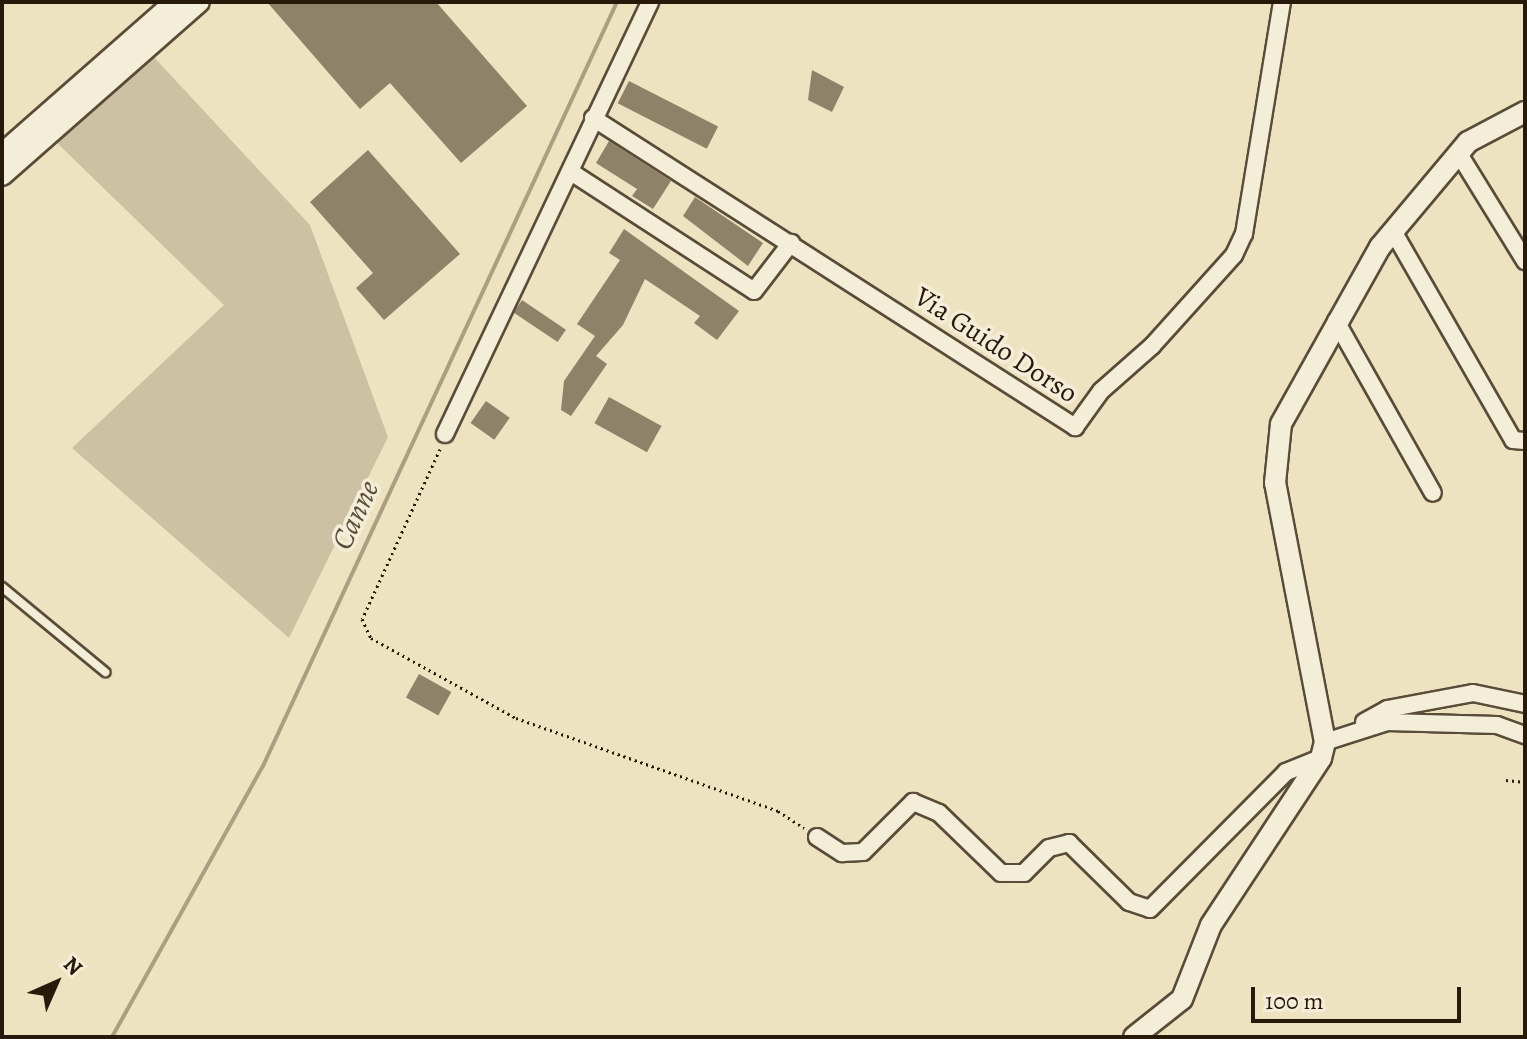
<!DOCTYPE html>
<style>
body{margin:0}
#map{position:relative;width:1527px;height:1039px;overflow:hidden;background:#eee3c1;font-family:Alegreya,serif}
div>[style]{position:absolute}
.green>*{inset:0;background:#ccc1a2}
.stream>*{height:4px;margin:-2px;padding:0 2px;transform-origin:2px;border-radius:2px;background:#aa9f83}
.building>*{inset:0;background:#8e8369;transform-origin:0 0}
.path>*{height:3px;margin-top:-1.5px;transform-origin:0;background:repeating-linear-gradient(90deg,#271a0a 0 2px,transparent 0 6px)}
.roads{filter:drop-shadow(2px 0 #594c38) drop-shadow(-2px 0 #594c38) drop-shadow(0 2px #594c38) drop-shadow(0 -2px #594c38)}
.service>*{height:8px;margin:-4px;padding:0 4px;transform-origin:4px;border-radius:4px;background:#f4edd7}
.minor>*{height:16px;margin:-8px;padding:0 8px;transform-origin:8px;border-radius:8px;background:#f4edd7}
.tertiary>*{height:20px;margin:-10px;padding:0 10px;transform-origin:10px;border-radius:10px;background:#f4edd7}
span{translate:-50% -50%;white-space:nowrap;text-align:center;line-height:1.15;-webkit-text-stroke:7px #f4edd7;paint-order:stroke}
.street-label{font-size:28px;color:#271a0a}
.water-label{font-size:30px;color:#5b4f3a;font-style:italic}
.frame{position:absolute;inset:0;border:4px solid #271a0a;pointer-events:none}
.north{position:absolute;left:16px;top:943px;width:80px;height:80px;-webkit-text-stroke:6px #f4edd7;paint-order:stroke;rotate:45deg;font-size:22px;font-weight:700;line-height:32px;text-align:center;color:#271a0a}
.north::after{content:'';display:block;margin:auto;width:28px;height:36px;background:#271a0a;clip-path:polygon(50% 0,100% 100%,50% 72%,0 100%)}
.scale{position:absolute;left:1251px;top:987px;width:210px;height:36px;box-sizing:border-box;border:4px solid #271a0a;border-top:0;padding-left:10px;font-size:24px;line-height:28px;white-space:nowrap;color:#271a0a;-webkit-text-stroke:6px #f4edd7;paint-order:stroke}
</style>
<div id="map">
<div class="green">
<i style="clip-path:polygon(152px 55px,310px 225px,388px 437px,289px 638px,72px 448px,224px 305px,54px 140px)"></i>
</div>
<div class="stream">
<i style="left:112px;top:1037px;width:310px;rotate:-60.9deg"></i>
<i style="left:263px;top:766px;width:842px;rotate:-65.14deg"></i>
</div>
<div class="building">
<i style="clip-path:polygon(267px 2px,436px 2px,527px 106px,461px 163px,390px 83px,360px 109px)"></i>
<i style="clip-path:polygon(812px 70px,844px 87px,832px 112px,808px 100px)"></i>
<i style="left:629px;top:81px;width:100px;height:25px;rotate:27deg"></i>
<i style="clip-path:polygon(609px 141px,671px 181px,653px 209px,632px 196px,637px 189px,596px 163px)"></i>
<i style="clip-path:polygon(368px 150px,460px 254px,384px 320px,356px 288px,373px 273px,310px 202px)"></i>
<i style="clip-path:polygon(695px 197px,763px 243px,748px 266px,683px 216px)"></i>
<i style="clip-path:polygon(624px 229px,739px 311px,717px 340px,694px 323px,700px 316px,645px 279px,623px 325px,596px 356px,607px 364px,571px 416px,561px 410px,564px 381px,595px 336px,577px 324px,620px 260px,609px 253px)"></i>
<i style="left:522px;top:300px;width:53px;height:15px;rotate:34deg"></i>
<i style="left:609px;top:397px;width:60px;height:30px;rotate:29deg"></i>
<i style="left:486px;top:401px;width:29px;height:27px;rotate:35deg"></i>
<i style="left:419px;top:674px;width:37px;height:27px;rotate:29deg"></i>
</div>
<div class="path">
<i style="left:440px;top:449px;width:187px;rotate:114.6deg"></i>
<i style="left:362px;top:619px;width:21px;rotate:65deg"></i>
<i style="left:371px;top:638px;width:166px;rotate:28.9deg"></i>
<i style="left:516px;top:718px;width:278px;rotate:19.5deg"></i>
<i style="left:778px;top:811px;width:31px;rotate:33deg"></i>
<i style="left:1506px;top:780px;width:19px;rotate:6deg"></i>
</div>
<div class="roads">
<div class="service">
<i style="left:2px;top:587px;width:134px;rotate:39.5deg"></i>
</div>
<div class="minor">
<i style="left:593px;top:118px;width:573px;rotate:32.66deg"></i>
<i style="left:1075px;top:427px;width:44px;rotate:-54.2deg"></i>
<i style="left:1101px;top:391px;width:68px;rotate:-41.4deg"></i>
<i style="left:1152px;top:346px;width:122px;rotate:-48deg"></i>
<i style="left:1234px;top:255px;width:23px;rotate:-65deg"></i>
<i style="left:1244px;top:234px;width:235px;rotate:-80.7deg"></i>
<i style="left:1459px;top:154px;width:126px;rotate:58.3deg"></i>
<i style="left:571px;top:172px;width:218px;rotate:33deg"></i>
<i style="left:754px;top:291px;width:61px;rotate:-52.4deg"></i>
<i style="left:1393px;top:231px;width:241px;rotate:60.1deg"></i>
<i style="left:1513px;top:440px;width:12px;rotate:5deg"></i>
<i style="left:1336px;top:321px;width:197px;rotate:60.6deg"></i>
<i style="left:445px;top:434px;width:478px;rotate:-64.6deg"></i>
<i style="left:1364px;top:722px;width:26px;rotate:-29deg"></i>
<i style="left:1387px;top:709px;width:87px;rotate:-10.5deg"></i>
<i style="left:1473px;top:693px;width:53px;rotate:11.9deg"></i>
<i style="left:1325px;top:742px;width:65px;rotate:-17.9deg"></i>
<i style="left:1387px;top:722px;width:110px;rotate:1.6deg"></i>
<i style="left:1497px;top:725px;width:30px;rotate:20deg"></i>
<i style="left:817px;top:837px;width:30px;rotate:33deg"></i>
<i style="left:842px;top:853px;width:21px;rotate:-3deg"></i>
<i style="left:863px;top:852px;width:71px;rotate:-45deg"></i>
<i style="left:913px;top:802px;width:28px;rotate:23deg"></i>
<i style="left:939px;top:813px;width:86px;rotate:44.1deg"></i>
<i style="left:1001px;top:873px;width:23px"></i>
<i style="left:1024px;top:873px;width:35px;rotate:-45deg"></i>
<i style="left:1049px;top:848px;width:21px;rotate:-14deg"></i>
<i style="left:1069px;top:843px;width:84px;rotate:44.5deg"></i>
<i style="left:1129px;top:902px;width:22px;rotate:18deg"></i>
<i style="left:1150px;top:909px;width:193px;rotate:-45.2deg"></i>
<i style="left:1286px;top:772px;width:38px;rotate:-22deg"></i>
</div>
<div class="tertiary">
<i style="left:2px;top:154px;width:230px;rotate:-41.3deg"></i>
<i style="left:2px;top:175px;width:262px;rotate:-41.3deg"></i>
<i style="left:1134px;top:1037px;width:61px;rotate:-38.4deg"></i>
<i style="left:1182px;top:999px;width:79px;rotate:-68.6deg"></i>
<i style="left:1211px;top:925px;width:200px;rotate:-56.6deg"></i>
<i style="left:1321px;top:758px;width:16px;rotate:-76deg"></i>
<i style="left:1325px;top:742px;width:264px;rotate:-100.9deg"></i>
<i style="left:1275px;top:483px;width:59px;rotate:-84.2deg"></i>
<i style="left:1281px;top:424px;width:203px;rotate:-60.8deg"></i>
<i style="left:1380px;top:247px;width:137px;rotate:-50deg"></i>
<i style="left:1468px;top:142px;width:64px;rotate:-27.8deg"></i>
</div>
</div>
<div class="street-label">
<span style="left:996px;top:345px;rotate:33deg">Via Guido Dorso</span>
</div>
<div class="water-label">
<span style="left:355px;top:515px;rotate:-65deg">Canne</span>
</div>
<div class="frame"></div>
<div class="north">N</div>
<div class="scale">100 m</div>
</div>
